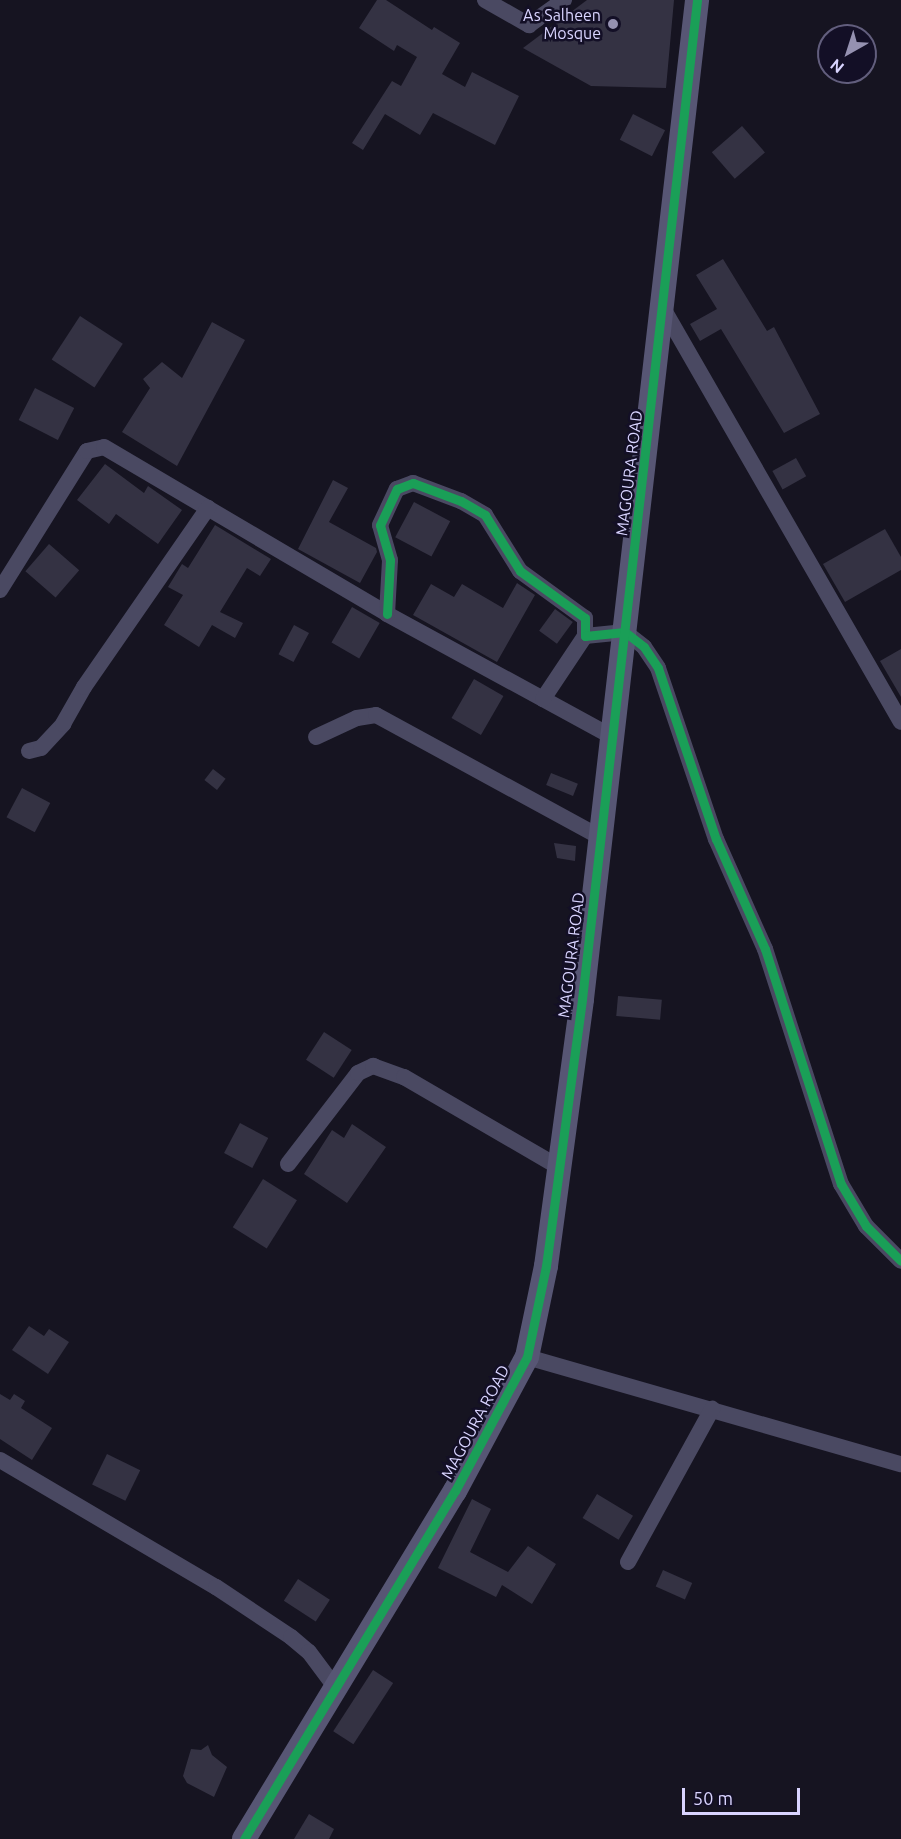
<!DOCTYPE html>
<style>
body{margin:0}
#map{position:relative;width:901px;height:1839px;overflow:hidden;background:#161421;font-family:Ubuntu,sans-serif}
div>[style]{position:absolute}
.building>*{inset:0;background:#343243;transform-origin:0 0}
.street>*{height:16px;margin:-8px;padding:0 8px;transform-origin:8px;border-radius:8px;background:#4a4962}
.secondary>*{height:24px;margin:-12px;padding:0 12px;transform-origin:12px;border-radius:12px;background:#575674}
.cycleway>*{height:9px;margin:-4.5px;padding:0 4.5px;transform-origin:4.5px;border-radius:4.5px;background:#1a9f57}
.dots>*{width:16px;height:16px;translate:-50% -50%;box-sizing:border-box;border:3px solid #130f26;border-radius:50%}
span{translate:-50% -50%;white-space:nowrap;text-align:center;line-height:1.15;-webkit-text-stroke:5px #130f26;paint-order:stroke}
.poi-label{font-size:16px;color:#d9d4ff}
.right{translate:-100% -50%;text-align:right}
.street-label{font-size:16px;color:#d9d4ff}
.north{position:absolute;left:817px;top:24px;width:60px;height:60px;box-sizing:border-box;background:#130f26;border:2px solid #625e7d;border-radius:50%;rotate:219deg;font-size:16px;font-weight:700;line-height:24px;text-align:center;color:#d9d4ff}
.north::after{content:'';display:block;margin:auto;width:21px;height:27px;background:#9591b1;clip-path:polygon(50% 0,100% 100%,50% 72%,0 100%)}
.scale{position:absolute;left:682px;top:1788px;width:118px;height:27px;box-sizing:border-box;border:3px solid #d9d4ff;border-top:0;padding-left:8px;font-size:18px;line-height:21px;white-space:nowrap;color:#d9d4ff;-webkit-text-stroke:4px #130f26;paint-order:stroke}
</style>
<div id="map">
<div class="building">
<i style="clip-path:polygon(377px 0,386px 0,432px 30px,434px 27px,460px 43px,442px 74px,465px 87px,472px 72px,519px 96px,495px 145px,433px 113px,420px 135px,385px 114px,363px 150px,352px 143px,392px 81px,401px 86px,417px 57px,397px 45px,394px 51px,359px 28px)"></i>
<i style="clip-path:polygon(587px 0,674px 0,666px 88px,591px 86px,523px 48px)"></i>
<i style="left:633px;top:114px;width:36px;height:29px;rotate:27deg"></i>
<i style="left:742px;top:126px;width:35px;height:40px;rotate:49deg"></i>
<i style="clip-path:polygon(723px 259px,767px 331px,774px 327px,820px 414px,784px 433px,721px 329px,700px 341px,690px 324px,717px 309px,696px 275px)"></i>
<i style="left:80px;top:316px;width:51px;height:52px;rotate:33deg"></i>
<i style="clip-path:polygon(212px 322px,245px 340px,177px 466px,122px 432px,150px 388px,143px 379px,162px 362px,182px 378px)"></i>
<i style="left:35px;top:388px;width:44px;height:36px;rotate:27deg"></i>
<i style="left:796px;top:458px;width:21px;height:27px;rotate:61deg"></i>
<i style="clip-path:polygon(105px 464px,144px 493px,148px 486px,182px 510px,158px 544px,116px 514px,109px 524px,77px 500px)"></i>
<i style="clip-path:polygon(333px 480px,348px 488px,329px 522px,376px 548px,377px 552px,360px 583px,298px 549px)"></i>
<i style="left:414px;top:502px;width:41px;height:40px;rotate:28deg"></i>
<i style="clip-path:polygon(215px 525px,271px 559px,260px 576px,247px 568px,220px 612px,243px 623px,235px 638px,212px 625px,199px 647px,164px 625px,183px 595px,168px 587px,182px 564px,188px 568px)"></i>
<i style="clip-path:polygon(885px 529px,901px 557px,901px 570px,845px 602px,823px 564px)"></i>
<i style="left:49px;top:544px;width:40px;height:36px;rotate:41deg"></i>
<i style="clip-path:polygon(517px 583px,535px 595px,497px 662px,413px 615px,431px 584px,454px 597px,462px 584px,503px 608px)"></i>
<i style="left:352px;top:607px;width:32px;height:41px;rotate:30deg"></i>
<i style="left:555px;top:609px;width:22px;height:27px;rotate:36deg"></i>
<i style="left:294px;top:625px;width:17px;height:33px;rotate:28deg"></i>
<i style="clip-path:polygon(901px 649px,901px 697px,880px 661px)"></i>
<i style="left:474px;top:679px;width:34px;height:45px;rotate:30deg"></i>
<i style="left:213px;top:769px;width:16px;height:14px;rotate:38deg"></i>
<i style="left:551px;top:773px;width:29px;height:13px;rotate:22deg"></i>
<i style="left:22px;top:788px;width:32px;height:33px;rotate:28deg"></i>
<i style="clip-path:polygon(554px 843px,576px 846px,575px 861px,557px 858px)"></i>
<i style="left:618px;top:996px;width:44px;height:20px;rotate:5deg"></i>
<i style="left:324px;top:1032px;width:33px;height:33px;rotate:33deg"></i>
<i style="left:240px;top:1123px;width:32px;height:34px;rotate:28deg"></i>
<i style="clip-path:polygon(352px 1124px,386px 1147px,347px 1203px,304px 1174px,332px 1130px,344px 1138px)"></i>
<i style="left:263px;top:1179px;width:40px;height:57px;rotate:32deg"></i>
<i style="clip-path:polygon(29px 1326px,44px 1336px,49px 1329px,69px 1342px,48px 1374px,12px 1350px)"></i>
<i style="clip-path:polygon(0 1394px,10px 1400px,14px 1394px,25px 1401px,21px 1408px,52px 1428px,32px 1460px,0 1439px)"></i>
<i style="left:107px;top:1454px;width:37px;height:34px;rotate:26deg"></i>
<i style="left:597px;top:1494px;width:42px;height:28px;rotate:31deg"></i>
<i style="clip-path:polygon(472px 1499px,491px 1509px,470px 1552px,508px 1572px,528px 1546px,556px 1564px,532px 1604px,502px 1585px,496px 1597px,438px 1568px)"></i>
<i style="left:663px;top:1570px;width:32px;height:18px;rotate:24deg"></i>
<i style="left:298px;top:1579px;width:38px;height:26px;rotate:33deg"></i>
<i style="left:373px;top:1670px;width:24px;height:73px;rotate:33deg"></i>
<i style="clip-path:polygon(208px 1745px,212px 1755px,227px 1767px,214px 1797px,187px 1783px,183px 1776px,191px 1749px,201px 1750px)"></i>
<i style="clip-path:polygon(309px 1814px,334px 1829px,329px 1839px,294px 1839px)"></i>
</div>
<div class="street">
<i style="left:485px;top:0;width:51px;rotate:29.6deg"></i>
<i style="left:529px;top:25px;width:43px;rotate:-35.5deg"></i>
<i style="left:664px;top:310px;width:475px;rotate:60.1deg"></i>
<i style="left:0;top:590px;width:164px;rotate:-58deg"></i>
<i style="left:87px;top:451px;width:17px;rotate:-13deg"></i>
<i style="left:104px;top:447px;width:329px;rotate:30.5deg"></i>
<i style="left:387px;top:614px;width:257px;rotate:28.6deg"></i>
<i style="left:387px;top:614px;width:54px;rotate:-86.8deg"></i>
<i style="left:390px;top:560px;width:36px;rotate:-106deg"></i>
<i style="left:380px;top:525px;width:40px;rotate:-65deg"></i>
<i style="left:397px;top:489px;width:17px;rotate:-21deg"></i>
<i style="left:413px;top:483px;width:51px;rotate:20.6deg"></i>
<i style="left:461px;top:501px;width:28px;rotate:30deg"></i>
<i style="left:485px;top:515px;width:66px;rotate:58deg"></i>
<i style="left:520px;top:571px;width:80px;rotate:35.9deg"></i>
<i style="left:585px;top:618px;width:18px;rotate:90deg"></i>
<i style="left:585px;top:636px;width:40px;rotate:-5.7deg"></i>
<i style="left:625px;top:632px;width:24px;rotate:38deg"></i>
<i style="left:644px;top:647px;width:25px;rotate:56deg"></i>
<i style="left:658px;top:668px;width:181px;rotate:71.3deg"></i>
<i style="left:716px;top:839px;width:120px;rotate:66deg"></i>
<i style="left:765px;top:949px;width:247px;rotate:72.1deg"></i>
<i style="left:841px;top:1184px;width:49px;rotate:59.2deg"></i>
<i style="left:866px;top:1226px;width:49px;rotate:45deg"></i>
<i style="left:543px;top:699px;width:76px;rotate:-56.3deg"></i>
<i style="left:316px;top:737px;width:45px;rotate:-24.9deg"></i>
<i style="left:357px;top:718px;width:19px;rotate:-9deg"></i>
<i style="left:376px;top:715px;width:255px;rotate:28.6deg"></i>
<i style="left:29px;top:751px;width:12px;rotate:-14deg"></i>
<i style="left:41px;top:748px;width:33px;rotate:-47deg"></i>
<i style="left:63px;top:724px;width:43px;rotate:-60.4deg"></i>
<i style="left:84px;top:687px;width:218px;rotate:-55.3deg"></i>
<i style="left:288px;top:1164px;width:115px;rotate:-52.4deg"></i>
<i style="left:358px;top:1073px;width:17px;rotate:-25deg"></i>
<i style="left:373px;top:1066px;width:33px;rotate:20deg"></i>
<i style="left:404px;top:1077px;width:177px;rotate:30.2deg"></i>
<i style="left:527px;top:1357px;width:389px;rotate:16deg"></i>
<i style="left:0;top:1460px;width:251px;rotate:30.5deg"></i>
<i style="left:216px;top:1587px;width:90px;rotate:33.7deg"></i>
<i style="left:291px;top:1637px;width:23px;rotate:40deg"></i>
<i style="left:309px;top:1652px;width:44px;rotate:53.4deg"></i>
<i style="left:628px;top:1562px;width:175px;rotate:-61.2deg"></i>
</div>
<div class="secondary">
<i style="left:244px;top:1839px;width:407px;rotate:-58.8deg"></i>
<i style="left:455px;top:1491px;width:152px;rotate:-61.8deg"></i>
<i style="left:527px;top:1357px;width:93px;rotate:-78.2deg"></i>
<i style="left:546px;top:1266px;width:269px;rotate:-82.3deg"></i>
<i style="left:582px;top:999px;width:1006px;rotate:-83.43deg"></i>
</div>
<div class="cycleway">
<i style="left:387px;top:614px;width:54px;rotate:-86.8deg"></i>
<i style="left:390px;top:560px;width:36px;rotate:-106deg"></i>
<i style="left:380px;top:525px;width:40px;rotate:-65deg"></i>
<i style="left:397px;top:489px;width:17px;rotate:-21deg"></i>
<i style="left:413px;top:483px;width:51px;rotate:20.6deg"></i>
<i style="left:461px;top:501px;width:28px;rotate:30deg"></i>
<i style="left:485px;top:515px;width:66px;rotate:58deg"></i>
<i style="left:520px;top:571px;width:80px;rotate:35.9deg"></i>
<i style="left:585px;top:618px;width:18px;rotate:90deg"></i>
<i style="left:585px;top:636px;width:40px;rotate:-5.7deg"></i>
<i style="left:625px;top:632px;width:24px;rotate:38deg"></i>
<i style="left:644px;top:647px;width:25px;rotate:56deg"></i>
<i style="left:658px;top:668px;width:181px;rotate:71.3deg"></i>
<i style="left:716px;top:839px;width:120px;rotate:66deg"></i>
<i style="left:765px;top:949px;width:247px;rotate:72.1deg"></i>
<i style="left:841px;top:1184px;width:49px;rotate:59.2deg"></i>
<i style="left:866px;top:1226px;width:49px;rotate:45deg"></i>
<i style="left:244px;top:1839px;width:407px;rotate:-58.8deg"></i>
<i style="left:455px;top:1491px;width:152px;rotate:-61.8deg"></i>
<i style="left:527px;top:1357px;width:93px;rotate:-78.2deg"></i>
<i style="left:546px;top:1266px;width:269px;rotate:-82.3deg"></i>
<i style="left:582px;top:999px;width:1006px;rotate:-83.43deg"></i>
</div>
<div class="dots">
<i style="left:613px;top:24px;background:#9591b1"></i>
</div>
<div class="poi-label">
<span class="right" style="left:601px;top:24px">As Salheen<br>Mosque</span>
</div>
<div class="street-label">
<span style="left:629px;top:473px;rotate:-83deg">MAGOURA ROAD</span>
<span style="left:571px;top:955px;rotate:-83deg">MAGOURA ROAD</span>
<span style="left:475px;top:1422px;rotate:-62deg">MAGOURA ROAD</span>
</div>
<div class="north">N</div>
<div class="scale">50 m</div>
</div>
